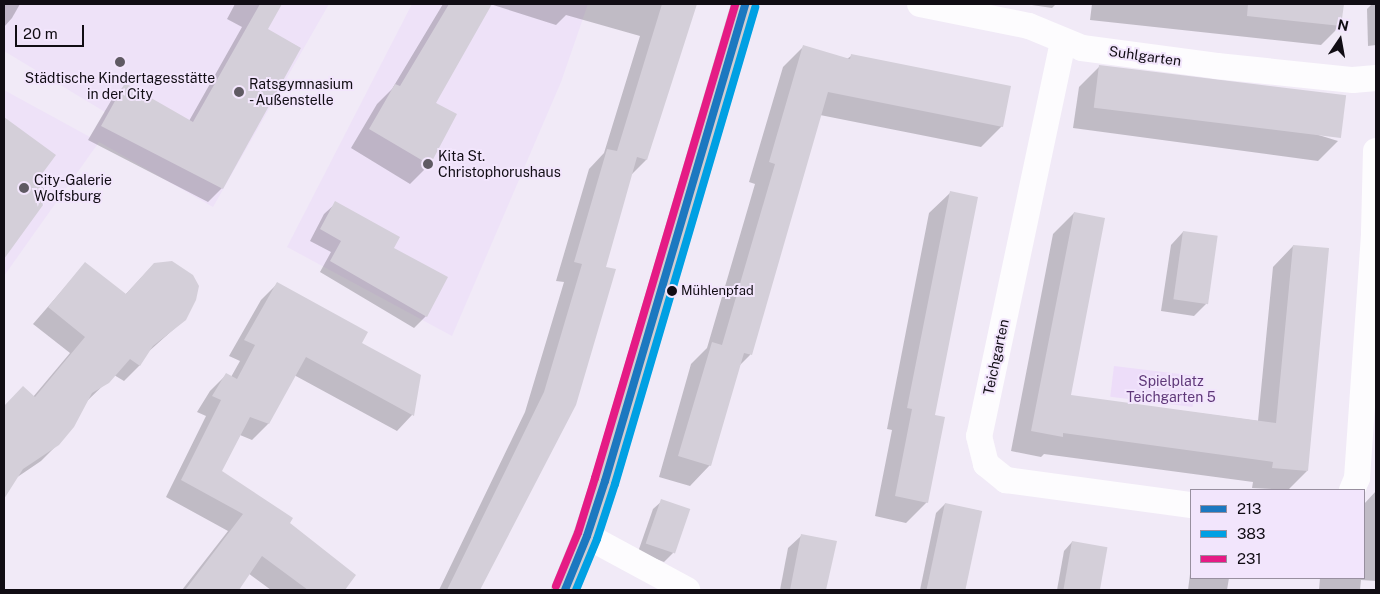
<!DOCTYPE html>
<meta charset="utf-8">
<style>
body{margin:0}
#map{position:relative;width:1380px;height:594px;overflow:hidden;background:#f1eaf7;font-family:"Public Sans",sans-serif}
div>[style]{position:absolute}
.built>*{inset:0;background:#eee2f8}
.green>*{inset:0;background:#edddf9;transform-origin:0 0}
.shadow>*{inset:0;background:#0003}
.building>*{inset:0;background:#d4cfd9;transform-origin:0 0}
.street>*{height:26px;margin:-13px;padding:0 13px;transform-origin:13px;border-radius:13px;background:#fdfcfe}
.secondary>*{height:28px;margin:-14px;padding:0 14px;transform-origin:14px;border-radius:14px;background:#d1cdd2}
.bus-1>*{height:8px;margin:-4px;padding:0 4px;transform-origin:4px;border-radius:4px;background:#1c78c0}
.bus-2>*{height:8px;margin:-4px;padding:0 4px;transform-origin:4px;border-radius:4px;background:#00a0e3}
.bus-3>*{height:8px;margin:-4px;padding:0 4px;transform-origin:4px;border-radius:4px;background:#e51b85}
.dots>*{width:14px;height:14px;translate:-50% -50%;box-sizing:border-box;border:2px solid #f2e5fc;border-radius:50%}
span{translate:-50% -50%;white-space:nowrap;text-align:center;line-height:1.15;-webkit-text-stroke:4px #f2e5fc;paint-order:stroke}
.bus-label{font-size:13px;color:#110d14}
.left{translate:0 -50%;text-align:left}
.street-label{font-size:14px;color:#110d14}
.poi-label{font-size:14px;color:#110d14}
.park-label{font-size:14px;color:#5f3879}
.frame{position:absolute;inset:0;border:5px solid #110d14;pointer-events:none}
.legend{position:absolute;left:1190px;top:489px;width:175px;height:90px;box-sizing:border-box;background:#f2e5fc;border:1px solid #988f9f;margin:0;padding:6px 9px;list-style:none;font-size:15px;color:#110d14}
.legend li{display:flex;align-items:center;gap:10px;height:25px}
.legend b{width:25px;border:1px solid #988f9f}
.north{position:absolute;left:1315px;top:15px;width:50px;height:50px;-webkit-text-stroke:4px #f2e5fc;paint-order:stroke;rotate:12deg;font-size:14px;font-weight:700;line-height:20px;text-align:center;color:#110d14}
.north::after{content:'';display:block;margin:auto;width:18px;height:22px;background:#110d14;clip-path:polygon(50% 0,100% 100%,50% 72%,0 100%)}
.scale{position:absolute;left:15px;top:25px;width:69px;height:22px;box-sizing:border-box;border:2px solid #110d14;border-top:0;padding-left:6px;font-size:15px;line-height:18px;white-space:nowrap;color:#110d14;-webkit-text-stroke:4px #f2e5fc;paint-order:stroke}
</style>
<div id="map">
<div class="built">
<i style="clip-path:polygon(4px 4px,329px 4px,213px 207px,99px 142px,4px 276px,4px 90px,90px 137px,105px 112px,4px 51px)"></i>
<i style="clip-path:polygon(412px 4px,588px 4px,561px 82px,452px 336px,287px 247px)"></i>
</div>
<div class="green">
<i style="left:1114px;top:366px;width:83px;height:31px;rotate:7deg"></i>
</div>
<div class="shadow">
<i style="clip-path:polygon(4px 4px,20px 4px,12px 18px,4px 27px)"></i>
<i style="clip-path:polygon(235px 4px,281px 4px,266px 29px,300px 48px,222px 188px,208px 202px,88px 140px,112px 99px,125px 85px,189px 121px,242px 27px,227px 19px)"></i>
<i style="clip-path:polygon(443px 4px,695px 4px,646px 160px,631px 175px,604px 268px,575px 405px,478px 590px,439px 590px,525px 412px,564px 282px,556px 281px,589px 169px,604px 153px,640px 36px,566px 15px,556px 25px,490px 4px,435px 103px,455px 115px,429px 165px,410px 184px,351px 148px,377px 104px,392px 89px)"></i>
<i style="clip-path:polygon(1025px 4px,1056px 4px,1052px 8px)"></i>
<i style="clip-path:polygon(1092px 4px,1343px 4px,1340px 26px,1321px 45px,1090px 20px)"></i>
<i style="clip-path:polygon(1372px 4px,1376px 4px,1376px 45px,1368px 46px,1367px 9px)"></i>
<i style="clip-path:polygon(803px 47px,847px 59px,851px 56px,1002px 126px,981px 147px,820px 115px,750px 355px,739px 366px,710px 465px,690px 486px,659px 477px,691px 364px,707px 348px,755px 184px,749px 182px,783px 67px)"></i>
<i style="clip-path:polygon(1099px 67px,1338px 141px,1318px 161px,1073px 128px,1079px 87px)"></i>
<i style="clip-path:polygon(4px 118px,54px 155px,34px 183px,49px 194px,4px 257px)"></i>
<i style="clip-path:polygon(950px 193px,927px 502px,906px 523px,875px 516px,892px 430px,887px 429px,929px 213px)"></i>
<i style="clip-path:polygon(336px 203px,392px 248px,426px 316px,414px 328px,320px 272px,331px 252px,310px 241px,324px 214px)"></i>
<i style="clip-path:polygon(1074px 213px,1069px 396px,1258px 421px,1273px 267px,1293px 246px,1307px 471px,1288px 490px,1252px 488px,1253px 482px,1044px 454px,1041px 457px,1011px 451px,1053px 234px)"></i>
<i style="clip-path:polygon(1183px 232px,1207px 303px,1194px 316px,1161px 311px,1171px 245px)"></i>
<i style="clip-path:polygon(85px 264px,125px 295px,154px 264px,185px 319px,147px 353px,140px 365px,124px 381px,114px 375px,86px 402px,58px 444px,41px 461px,16px 478px,4px 496px,4px 407px,23px 388px,33px 397px,70px 353px,33px 324px)"></i>
<i style="clip-path:polygon(277px 284px,360px 344px,420px 376px,412px 415px,397px 431px,294px 375px,268px 424px,252px 440px,240px 435px,221px 471px,354px 575px,343px 590px,271px 590px,248px 573px,237px 590px,182px 590px,228px 531px,166px 497px,206px 416px,197px 412px,210px 391px,226px 375px,231px 377px,240px 361px,229px 356px,261px 300px)"></i>
<i style="clip-path:polygon(1376px 491px,1376px 581px,1361px 580px,1360px 590px,1319px 590px,1320px 578px,1364px 578px,1364px 504px)"></i>
<i style="clip-path:polygon(662px 501px,673px 553px,664px 562px,638px 552px,653px 509px)"></i>
<i style="clip-path:polygon(945px 504px,980px 511px,964px 590px,920px 590px,936px 513px)"></i>
<i style="clip-path:polygon(801px 536px,835px 542px,825px 590px,780px 590px,788px 548px)"></i>
<i style="clip-path:polygon(1072px 542px,1106px 548px,1099px 590px,1057px 590px,1064px 551px)"></i>
<i style="clip-path:polygon(1191px 566px,1191px 578px,1229px 578px,1227px 590px,1188px 590px)"></i>
</div>
<div class="building">
<i style="clip-path:polygon(260px 4px,282px 4px,268px 29px,301px 48px,223px 189px,101px 126px,125px 83px,193px 122px)"></i>
<i style="clip-path:polygon(449px 4px,492px 4px,436px 103px,457px 114px,430px 165px,369px 129px,395px 84px,400px 86px)"></i>
<i style="clip-path:polygon(662px 4px,697px 4px,647px 160px,637px 157px,606px 267px,616px 269px,576px 405px,480px 590px,447px 590px,544px 392px,582px 264px,574px 262px,607px 149px,617px 151px)"></i>
<i style="clip-path:polygon(1248px 4px,1344px 4px,1341px 26px,1247px 16px)"></i>
<i style="clip-path:polygon(803px 45px,850px 59px,851px 54px,1011px 86px,1003px 127px,828px 92px,752px 355px,744px 353px,711px 466px,678px 456px,712px 342px,722px 345px,775px 164px,769px 162px)"></i>
<i style="left:1099px;top:65px;width:249px;height:43px;rotate:7deg"></i>
<i style="clip-path:polygon(4px 117px,56px 155px,36px 182px,51px 194px,4px 259px)"></i>
<i style="clip-path:polygon(950px 191px,978px 197px,935px 415px,945px 417px,928px 503px,895px 496px,912px 409px,907px 408px)"></i>
<i style="clip-path:polygon(335px 201px,400px 237px,394px 248px,448px 277px,427px 317px,330px 261px,341px 241px,320px 229px)"></i>
<i style="clip-path:polygon(1074px 212px,1105px 218px,1071px 395px,1276px 423px,1293px 245px,1329px 248px,1308px 471px,1272px 468px,1273px 462px,1063px 433px,1063px 437px,1031px 431px)"></i>
<i style="left:1183px;top:231px;width:35px;height:69px;rotate:8deg"></i>
<i style="clip-path:polygon(172px 261px,193px 275px,199px 286px,196px 300px,186px 320px,153px 346px,140px 366px,130px 359px,109px 383px,92px 393px,74px 427px,59px 445px,23px 469px,4px 499px,4px 406px,23px 386px,35px 397px,85px 337px,48px 307px,85px 262px,126px 294px,154px 263px)"></i>
<i style="clip-path:polygon(277px 282px,368px 332px,362px 343px,421px 375px,414px 416px,306px 357px,269px 424px,250px 417px,222px 471px,293px 518px,290px 523px,356px 575px,345px 590px,308px 590px,262px 556px,239px 590px,185px 590px,243px 514px,181px 480px,221px 400px,212px 396px,226px 373px,237px 379px,255px 345px,244px 340px)"></i>
<i style="left:661px;top:499px;width:31px;height:47px;rotate:19deg"></i>
<i style="left:945px;top:503px;width:38px;height:89px;rotate:12deg"></i>
<i style="clip-path:polygon(801px 534px,837px 541px,826px 590px,790px 590px)"></i>
<i style="left:1072px;top:541px;width:36px;height:50px;rotate:10deg"></i>
</div>
<div class="street">
<i style="left:920px;top:4px;width:111px;rotate:11.4deg"></i>
<i style="left:1029px;top:26px;width:57px;rotate:22.5deg"></i>
<i style="left:1082px;top:48px;width:136px;rotate:7.6deg"></i>
<i style="left:1217px;top:66px;width:137px;rotate:5.9deg"></i>
<i style="left:1353px;top:80px;width:23px;rotate:-5deg"></i>
<i style="left:1063px;top:42px;width:403px;rotate:102deg"></i>
<i style="left:979px;top:436px;width:29px;rotate:76deg"></i>
<i style="left:986px;top:464px;width:26px;rotate:39deg"></i>
<i style="left:1006px;top:480px;width:187px;rotate:7.7deg"></i>
<i style="left:1352px;top:490px;width:13px;rotate:-67deg"></i>
<i style="left:1357px;top:478px;width:247px;rotate:-86deg"></i>
<i style="left:1374px;top:232px;width:81px;rotate:-88.6deg"></i>
<i style="left:587px;top:536px;width:114px;rotate:28.4deg"></i>
</div>
<div class="secondary">
<i style="left:565px;top:590px;width:58px;rotate:-67.8deg"></i>
<i style="left:587px;top:536px;width:58px;rotate:-71.9deg"></i>
<i style="left:605px;top:481px;width:497px;rotate:-73.6deg"></i>
</div>
<div class="bus-1">
<i style="left:565px;top:590px;width:58px;rotate:-67.8deg"></i>
<i style="left:587px;top:536px;width:58px;rotate:-71.9deg"></i>
<i style="left:605px;top:481px;width:497px;rotate:-73.6deg"></i>
</div>
<div class="bus-2">
<i style="left:576px;top:590px;width:55px;rotate:-67.6deg"></i>
<i style="left:597px;top:539px;width:58px;rotate:-71.9deg"></i>
<i style="left:615px;top:484px;width:497px;rotate:-73.6deg"></i>
</div>
<div class="bus-3">
<i style="left:556px;top:586px;width:57px;rotate:-67.5deg"></i>
<i style="left:578px;top:533px;width:58px;rotate:-72.8deg"></i>
<i style="left:595px;top:478px;width:494px;rotate:-73.5deg"></i>
</div>
<div class="dots">
<i style="left:120px;top:62px;background:#5f5a63"></i>
<i style="left:239px;top:92px;background:#5f5a63"></i>
<i style="left:428px;top:164px;background:#5f5a63"></i>
<i style="left:24px;top:188px;background:#5f5a63"></i>
<i style="left:672px;top:291px;background:#110d14"></i>
</div>
<div class="bus-label">
<span class="left" style="left:681px;top:291px">Mühlenpfad</span>
</div>
<div class="street-label">
<span style="left:1145px;top:56px;rotate:8deg">Suhlgarten</span>
<span style="left:996px;top:357px;rotate:-78deg">Teichgarten</span>
</div>
<div class="poi-label">
<span style="left:120px;top:86px">Städtische Kindertagesstätte<br>in der City</span>
<span class="left" style="left:249px;top:92px">Ratsgymnasium<br>- Außenstelle</span>
<span class="left" style="left:438px;top:164px">Kita St.<br>Christophorushaus</span>
<span class="left" style="left:34px;top:188px">City-Galerie<br>Wolfsburg</span>
</div>
<div class="park-label">
<span style="left:1171px;top:389px">Spielplatz<br>Teichgarten 5</span>
</div>
<div class="frame"></div>
<ul class="legend">
<li><b style="height:6px;background:#1c78c0"></b>213</li>
<li><b style="height:6px;background:#00a0e3"></b>383</li>
<li><b style="height:6px;background:#e51b85"></b>231</li>
</ul>
<div class="north">N</div>
<div class="scale">20 m</div>
</div>
